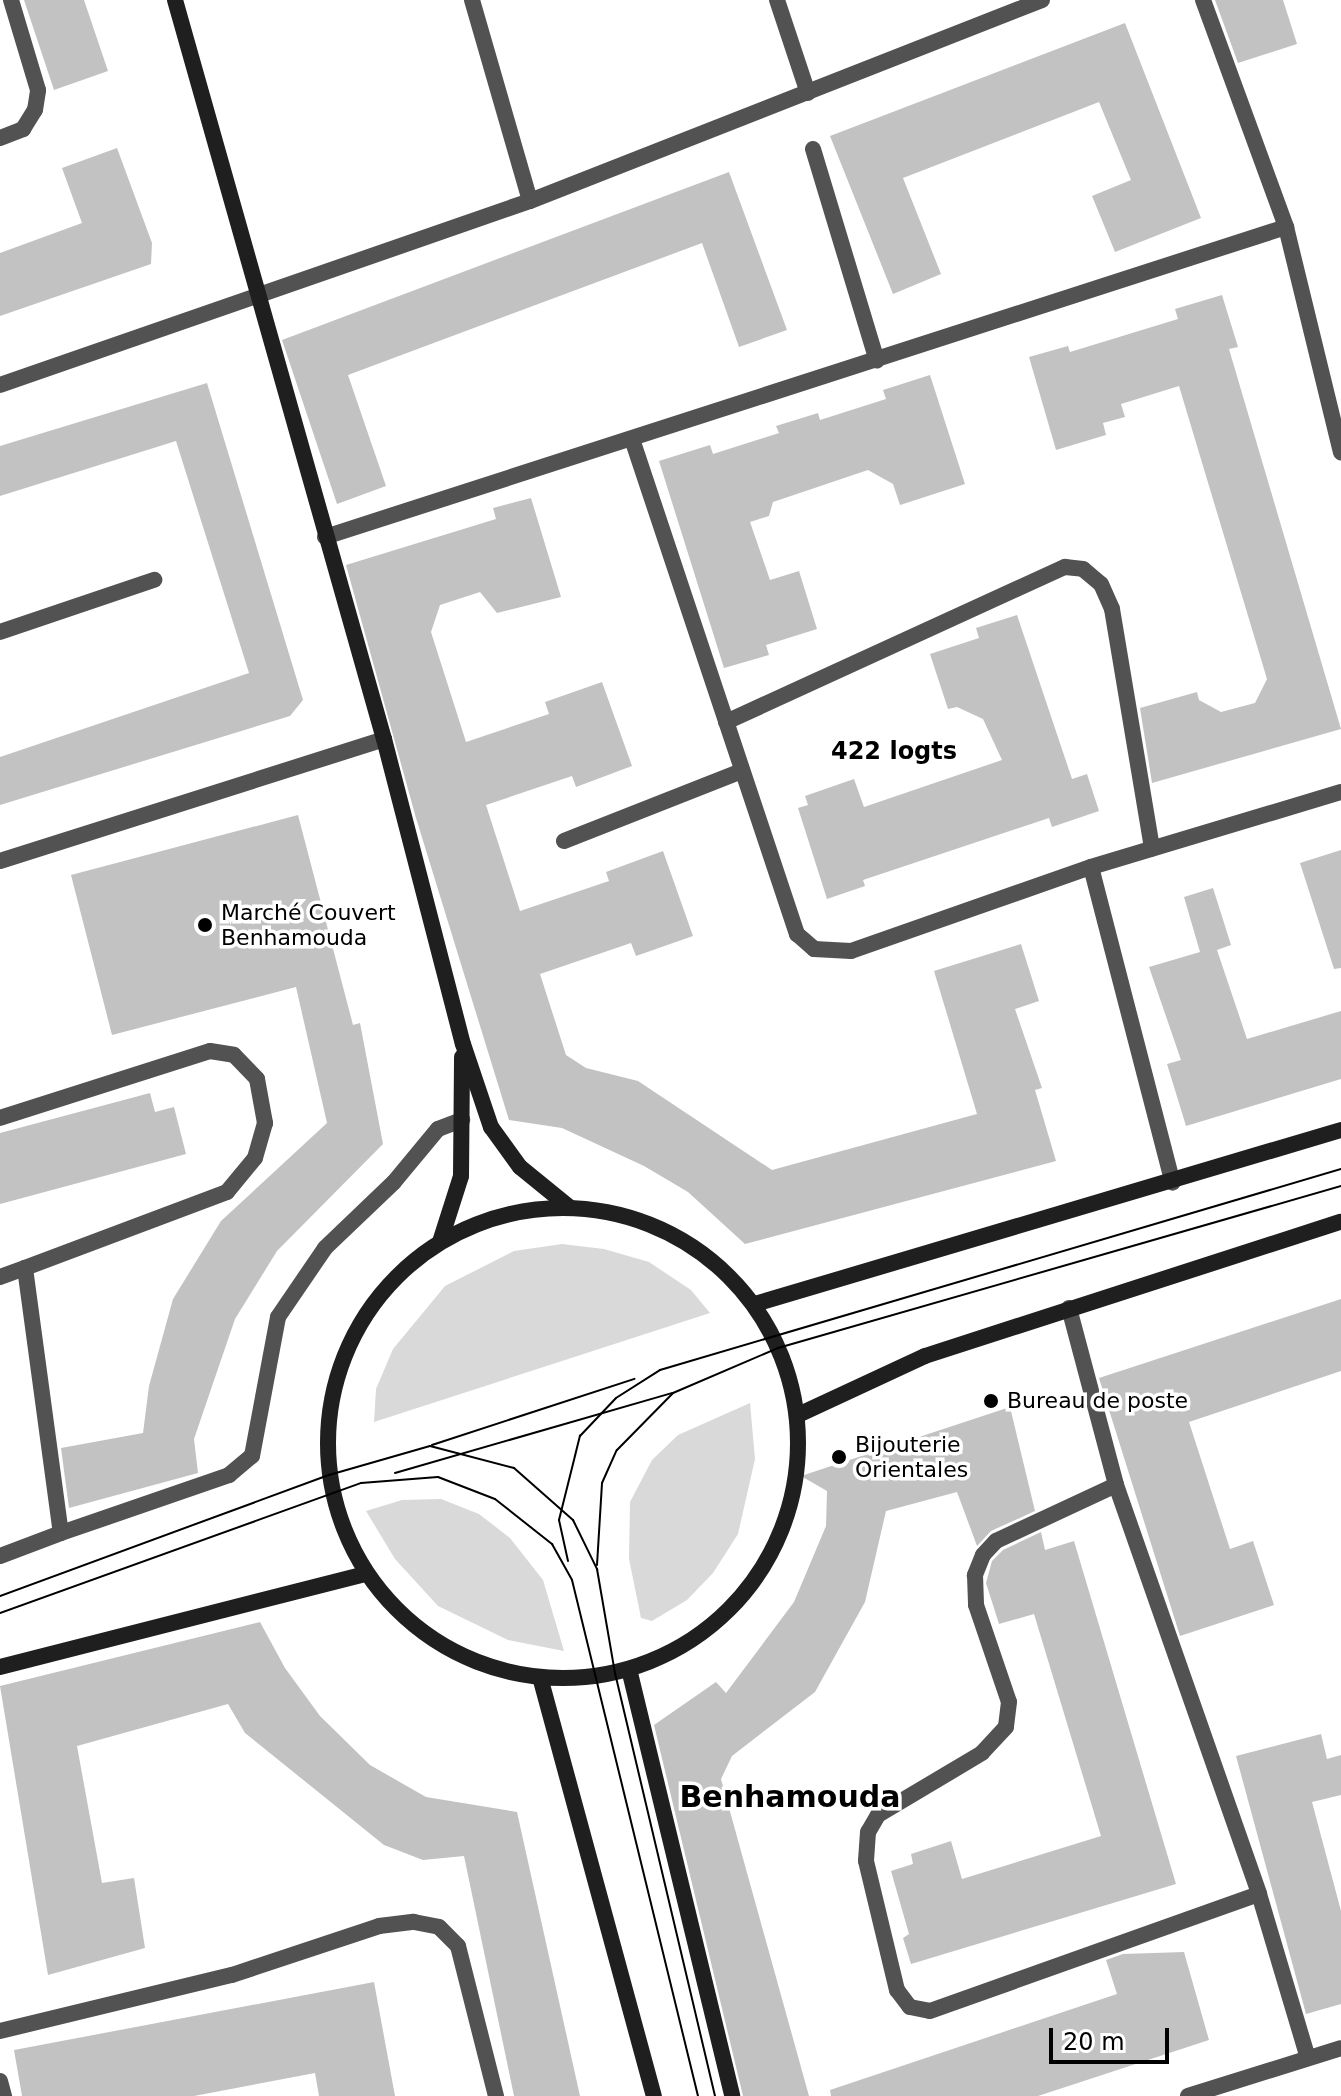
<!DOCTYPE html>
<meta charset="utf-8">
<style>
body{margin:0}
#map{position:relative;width:1341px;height:2096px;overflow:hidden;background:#fff;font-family:"DejaVu Sans",sans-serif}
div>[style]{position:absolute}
.green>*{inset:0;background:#d9d9d9}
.building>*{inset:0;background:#c2c2c2}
.street>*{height:16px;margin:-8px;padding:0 8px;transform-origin:8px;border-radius:8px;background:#525252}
.secondary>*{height:16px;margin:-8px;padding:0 8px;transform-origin:8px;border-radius:8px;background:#1f1f1f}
.secondary>.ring{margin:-8px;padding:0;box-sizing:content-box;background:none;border:16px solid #1f1f1f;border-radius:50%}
.tram>*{height:2px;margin:-1px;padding:0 1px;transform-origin:1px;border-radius:1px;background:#000}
.dots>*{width:22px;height:22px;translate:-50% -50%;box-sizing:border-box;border:4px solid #fff;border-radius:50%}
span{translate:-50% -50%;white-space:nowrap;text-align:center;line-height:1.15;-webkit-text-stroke:7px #fff;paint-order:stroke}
.poi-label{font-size:22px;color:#000}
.left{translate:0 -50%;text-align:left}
.neighbourhood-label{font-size:24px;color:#000;font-weight:700}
.district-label{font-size:30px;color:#000;font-weight:700}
.scale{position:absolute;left:1049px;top:2028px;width:120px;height:36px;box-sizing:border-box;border:4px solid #000;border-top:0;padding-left:10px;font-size:24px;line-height:28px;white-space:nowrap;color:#000;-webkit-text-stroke:6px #fff;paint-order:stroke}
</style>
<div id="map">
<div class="green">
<i style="clip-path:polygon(562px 1244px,604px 1249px,649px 1262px,691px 1290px,710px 1313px,374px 1422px,376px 1389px,393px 1349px,445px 1286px,514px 1251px)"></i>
<i style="clip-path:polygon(750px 1403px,755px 1459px,738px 1534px,713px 1573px,687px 1600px,652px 1621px,641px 1618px,629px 1559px,630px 1502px,652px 1460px,678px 1435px)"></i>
<i style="clip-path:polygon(441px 1499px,479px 1514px,510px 1538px,543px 1580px,564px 1651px,508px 1640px,438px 1606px,395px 1559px,366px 1511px,402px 1500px)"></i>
</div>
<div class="building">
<i style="clip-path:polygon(24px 0,84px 0,108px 71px,54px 90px)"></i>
<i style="clip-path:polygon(1215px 0,1283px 0,1297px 44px,1238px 63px)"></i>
<i style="clip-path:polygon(1125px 23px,1201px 218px,1115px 252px,1092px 196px,1131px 180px,1099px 102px,903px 178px,941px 274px,893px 294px,830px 136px)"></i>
<i style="clip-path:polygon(117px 148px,152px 243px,151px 264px,0 316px,0 253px,82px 223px,62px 168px)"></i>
<i style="clip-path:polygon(729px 172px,787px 330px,739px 347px,702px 243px,348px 375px,386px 486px,337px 504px,282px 340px)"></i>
<i style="clip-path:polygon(1222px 295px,1238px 347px,1229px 349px,1341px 729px,1152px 783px,1140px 708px,1197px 692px,1199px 700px,1221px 712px,1255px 703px,1267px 679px,1179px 386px,1121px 404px,1125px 417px,1103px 423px,1106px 435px,1056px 450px,1029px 357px,1068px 346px,1070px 352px,1178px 319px,1175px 309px)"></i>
<i style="clip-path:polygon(930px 375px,965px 484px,900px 505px,893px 484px,868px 470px,773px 502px,769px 516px,750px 522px,770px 580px,799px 571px,817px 629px,766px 645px,769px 655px,724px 668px,659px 461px,710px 445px,713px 454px,779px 433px,776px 426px,818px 413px,820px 420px,886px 399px,883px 390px)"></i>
<i style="clip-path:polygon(207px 383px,303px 700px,290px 716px,0 805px,0 757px,249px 673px,176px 441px,0 496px,0 446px)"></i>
<i style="clip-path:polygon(531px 498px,561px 597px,497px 613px,480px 592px,440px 605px,431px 632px,466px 742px,549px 714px,545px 702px,602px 682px,632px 766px,576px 787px,572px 776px,486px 805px,520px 911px,609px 881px,606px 872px,663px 851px,693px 936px,636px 956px,631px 943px,540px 974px,566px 1055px,586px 1068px,638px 1081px,772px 1170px,977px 1114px,934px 971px,1021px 944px,1039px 1001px,1015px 1009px,1042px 1088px,1035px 1090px,1056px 1161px,745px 1244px,688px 1192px,644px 1166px,562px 1128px,509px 1120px,416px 818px,346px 565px,496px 519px,493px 508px)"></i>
<i style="clip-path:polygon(1017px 615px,1072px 779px,1087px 774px,1099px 811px,1052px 827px,1049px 818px,863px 880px,865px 886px,827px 899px,798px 808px,808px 805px,805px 796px,854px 779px,864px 807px,1002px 760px,983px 719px,957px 707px,948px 709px,930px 654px,979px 638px,976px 628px)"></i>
<i style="clip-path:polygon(298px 815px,353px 1025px,360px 1023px,383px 1144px,277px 1251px,235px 1319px,194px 1439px,198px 1473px,69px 1508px,61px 1448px,143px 1433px,149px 1386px,173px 1299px,221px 1221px,327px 1123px,296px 987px,112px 1035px,71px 875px)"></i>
<i style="clip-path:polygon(1341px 850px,1341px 968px,1334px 969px,1300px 863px)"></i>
<i style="clip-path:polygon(1213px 888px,1231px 945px,1217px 950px,1247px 1039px,1341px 1011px,1341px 1079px,1186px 1126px,1167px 1064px,1181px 1060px,1149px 967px,1200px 952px,1184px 897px)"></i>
<i style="clip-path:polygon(150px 1093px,155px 1112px,174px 1107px,186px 1154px,0 1204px,0 1133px)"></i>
<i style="clip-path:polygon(1341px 1299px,1341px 1371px,1189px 1422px,1230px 1549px,1253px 1541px,1274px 1605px,1180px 1636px,1099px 1378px)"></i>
<i style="clip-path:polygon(1010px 1407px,1035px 1511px,991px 1531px,977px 1546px,957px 1492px,886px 1511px,865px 1602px,815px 1692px,732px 1756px,721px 1779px,809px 2096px,743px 2096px,654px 1725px,716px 1682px,726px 1693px,794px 1602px,826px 1526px,827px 1491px,801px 1476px)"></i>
<i style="clip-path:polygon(1041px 1532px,1045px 1550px,1074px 1541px,1176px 1884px,911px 1964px,903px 1938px,909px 1934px,891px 1871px,913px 1864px,911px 1854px,951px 1841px,962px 1879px,1101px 1836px,1034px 1614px,999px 1624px,986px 1583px,992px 1561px,1003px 1550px)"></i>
<i style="clip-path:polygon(260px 1622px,285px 1668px,320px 1716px,370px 1765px,426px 1797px,517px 1812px,580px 2096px,514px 2096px,464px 1856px,423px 1860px,384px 1845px,245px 1733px,228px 1704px,77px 1746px,102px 1883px,134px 1878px,145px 1948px,48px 1975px,0 1686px)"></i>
<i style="clip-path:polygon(1321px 1734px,1327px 1759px,1341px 1755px,1341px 1795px,1312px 1802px,1341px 1911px,1341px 2004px,1306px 2014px,1236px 1756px)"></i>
<i style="clip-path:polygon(1184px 1952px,1209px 2040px,1038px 2096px,831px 2096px,830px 2090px,1117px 1994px,1106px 1960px,1123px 1954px)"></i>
<i style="clip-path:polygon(374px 1982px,395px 2096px,319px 2096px,315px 2073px,194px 2096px,22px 2096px,14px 2050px)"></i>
</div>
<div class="street">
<i style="left:472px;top:0;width:209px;rotate:73.9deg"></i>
<i style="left:777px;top:0;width:98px;rotate:71.6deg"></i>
<i style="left:1203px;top:0;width:242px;rotate:69.9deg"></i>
<i style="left:1286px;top:227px;width:232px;rotate:76.3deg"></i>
<i style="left:0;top:138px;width:25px;rotate:-21deg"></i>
<i style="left:23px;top:129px;width:22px;rotate:-58deg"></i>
<i style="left:35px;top:110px;width:20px;rotate:-81deg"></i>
<i style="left:38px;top:90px;width:94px;rotate:-106.7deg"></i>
<i style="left:813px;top:149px;width:221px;rotate:73.2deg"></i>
<i style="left:0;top:385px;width:561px;rotate:-19.15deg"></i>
<i style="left:530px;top:201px;width:550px;rotate:-21.43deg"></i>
<i style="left:633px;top:442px;width:519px;rotate:71.57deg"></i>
<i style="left:797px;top:934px;width:23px;rotate:41deg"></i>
<i style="left:814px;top:949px;width:37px;rotate:3deg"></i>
<i style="left:851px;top:951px;width:254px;rotate:-19.3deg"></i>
<i style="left:1091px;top:867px;width:261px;rotate:-16.7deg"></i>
<i style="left:325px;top:537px;width:1010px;rotate:-17.88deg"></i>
<i style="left:0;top:632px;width:163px;rotate:-18.7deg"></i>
<i style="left:726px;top:722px;width:373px;rotate:-24.6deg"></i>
<i style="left:1065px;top:567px;width:18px;rotate:6deg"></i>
<i style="left:1083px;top:569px;width:23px;rotate:40deg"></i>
<i style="left:1101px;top:584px;width:27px;rotate:66deg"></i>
<i style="left:1112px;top:609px;width:243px;rotate:80.5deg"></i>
<i style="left:564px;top:841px;width:191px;rotate:-21.5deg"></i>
<i style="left:0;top:861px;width:403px;rotate:-17.6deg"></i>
<i style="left:1091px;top:867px;width:326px;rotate:75.5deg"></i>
<i style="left:0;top:1118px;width:220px;rotate:-17.7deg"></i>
<i style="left:210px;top:1051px;width:24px;rotate:9deg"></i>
<i style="left:234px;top:1055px;width:33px;rotate:46deg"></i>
<i style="left:257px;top:1079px;width:45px;rotate:79.7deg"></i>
<i style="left:265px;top:1123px;width:36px;rotate:106deg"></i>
<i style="left:255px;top:1158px;width:44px;rotate:129.5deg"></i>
<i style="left:227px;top:1192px;width:216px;rotate:159.4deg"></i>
<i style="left:25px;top:1268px;width:267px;rotate:82.3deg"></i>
<i style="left:61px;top:1533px;width:65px;rotate:159.3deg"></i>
<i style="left:0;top:1277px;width:27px;rotate:-20deg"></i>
<i style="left:1069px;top:1308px;width:183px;rotate:75.1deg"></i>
<i style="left:1116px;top:1485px;width:433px;rotate:70.7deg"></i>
<i style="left:1259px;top:1894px;width:171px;rotate:73.4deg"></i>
<i style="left:1116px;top:1485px;width:132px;rotate:155deg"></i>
<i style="left:996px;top:1541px;width:19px;rotate:133deg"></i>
<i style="left:983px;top:1555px;width:22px;rotate:112deg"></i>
<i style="left:975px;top:1575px;width:30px;rotate:88deg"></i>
<i style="left:976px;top:1605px;width:102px;rotate:71.2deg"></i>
<i style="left:1009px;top:1702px;width:25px;rotate:97deg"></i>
<i style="left:1006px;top:1727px;width:35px;rotate:133deg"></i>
<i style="left:982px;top:1753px;width:121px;rotate:149.2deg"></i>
<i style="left:878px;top:1815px;width:20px;rotate:120deg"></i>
<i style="left:868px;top:1832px;width:29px;rotate:94deg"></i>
<i style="left:866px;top:1861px;width:133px;rotate:76.5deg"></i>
<i style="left:897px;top:1990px;width:21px;rotate:53deg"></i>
<i style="left:910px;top:2007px;width:20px;rotate:11deg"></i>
<i style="left:930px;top:2011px;width:349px;rotate:-19.6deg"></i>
<i style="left:61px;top:1533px;width:178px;rotate:-19deg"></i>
<i style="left:229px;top:1475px;width:30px;rotate:-40deg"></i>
<i style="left:252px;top:1456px;width:141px;rotate:-79.4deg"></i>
<i style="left:278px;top:1317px;width:83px;rotate:-55.7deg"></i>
<i style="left:325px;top:1248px;width:95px;rotate:-43.7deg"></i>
<i style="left:394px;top:1182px;width:69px;rotate:-50.3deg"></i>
<i style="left:438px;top:1129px;width:26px;rotate:-21deg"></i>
<i style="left:0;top:2031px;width:239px;rotate:-13.6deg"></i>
<i style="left:232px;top:1975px;width:155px;rotate:-18.4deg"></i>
<i style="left:379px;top:1926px;width:35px;rotate:-7deg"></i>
<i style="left:414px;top:1922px;width:25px;rotate:11deg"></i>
<i style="left:439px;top:1927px;width:27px;rotate:45deg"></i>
<i style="left:458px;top:1946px;width:155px;rotate:75.8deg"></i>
<i style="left:0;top:2081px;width:16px;rotate:75deg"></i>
<i style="left:1188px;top:2096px;width:160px;rotate:-17.4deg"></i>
</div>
<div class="secondary">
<i style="left:175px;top:0;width:768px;rotate:74.21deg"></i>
<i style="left:384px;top:739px;width:315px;rotate:75.5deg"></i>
<i style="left:463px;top:1044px;width:88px;rotate:71.4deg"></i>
<i style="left:491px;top:1127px;width:49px;rotate:54.1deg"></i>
<i style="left:520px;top:1167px;width:63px;rotate:39.2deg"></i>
<i class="ring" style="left:328px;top:1208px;width:454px;height:454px"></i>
<i style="left:440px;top:1242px;width:69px;rotate:-72.3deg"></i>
<i style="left:461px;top:1176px;width:119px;rotate:-89.5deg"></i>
<i style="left:755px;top:1304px;width:611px;rotate:-16.54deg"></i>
<i style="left:798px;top:1415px;width:140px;rotate:-24.9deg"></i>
<i style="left:925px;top:1356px;width:437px;rotate:-17.9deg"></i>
<i style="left:0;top:1667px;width:378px;rotate:-14.3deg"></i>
<i style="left:629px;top:1669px;width:439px;rotate:76.4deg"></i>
<i style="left:540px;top:1677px;width:434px;rotate:74.8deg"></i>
</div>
<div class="tram">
<i style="left:432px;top:1445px;width:213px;rotate:-18.1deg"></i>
<i style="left:395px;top:1473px;width:288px;rotate:-16.1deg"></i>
<i style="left:568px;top:1561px;width:42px;rotate:-102.4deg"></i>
<i style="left:559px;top:1520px;width:87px;rotate:-76deg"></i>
<i style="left:580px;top:1436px;width:52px;rotate:-46.5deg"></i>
<i style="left:616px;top:1398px;width:52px;rotate:-32.5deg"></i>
<i style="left:660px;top:1370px;width:710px;rotate:-16.44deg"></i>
<i style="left:597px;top:1565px;width:82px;rotate:-86.5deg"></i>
<i style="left:602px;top:1483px;width:36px;rotate:-66deg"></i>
<i style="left:617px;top:1450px;width:80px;rotate:-45.5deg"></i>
<i style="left:673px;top:1393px;width:114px;rotate:-23.2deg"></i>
<i style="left:778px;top:1348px;width:586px;rotate:-16.05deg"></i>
<i style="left:0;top:1596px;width:351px;rotate:-20.2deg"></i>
<i style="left:329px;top:1475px;width:105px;rotate:-16deg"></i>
<i style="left:430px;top:1446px;width:87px;rotate:14.7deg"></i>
<i style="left:514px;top:1468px;width:79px;rotate:41.4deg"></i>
<i style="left:573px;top:1520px;width:55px;rotate:63.9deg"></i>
<i style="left:597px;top:1569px;width:106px;rotate:80.2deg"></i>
<i style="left:615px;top:1673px;width:435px;rotate:76.7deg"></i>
<i style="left:0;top:1613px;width:384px;rotate:-19.8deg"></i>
<i style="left:361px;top:1483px;width:77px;rotate:-4.5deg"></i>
<i style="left:438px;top:1477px;width:61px;rotate:21.1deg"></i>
<i style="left:495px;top:1499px;width:73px;rotate:38.3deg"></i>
<i style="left:552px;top:1544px;width:41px;rotate:60.9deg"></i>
<i style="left:572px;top:1580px;width:531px;rotate:76.28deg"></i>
</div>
<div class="dots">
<i style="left:205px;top:925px;background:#000"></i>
<i style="left:991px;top:1401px;background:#000"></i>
<i style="left:839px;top:1457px;background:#000"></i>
</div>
<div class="poi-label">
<span class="left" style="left:221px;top:925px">Marché Couvert<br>Benhamouda</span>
<span class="left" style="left:1007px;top:1401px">Bureau de poste</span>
<span class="left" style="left:855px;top:1457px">Bijouterie<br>Orientales</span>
</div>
<div class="neighbourhood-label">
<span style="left:894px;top:752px">422 logts</span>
</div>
<div class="district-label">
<span style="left:790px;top:1797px">Benhamouda</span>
</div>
<div class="scale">20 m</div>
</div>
